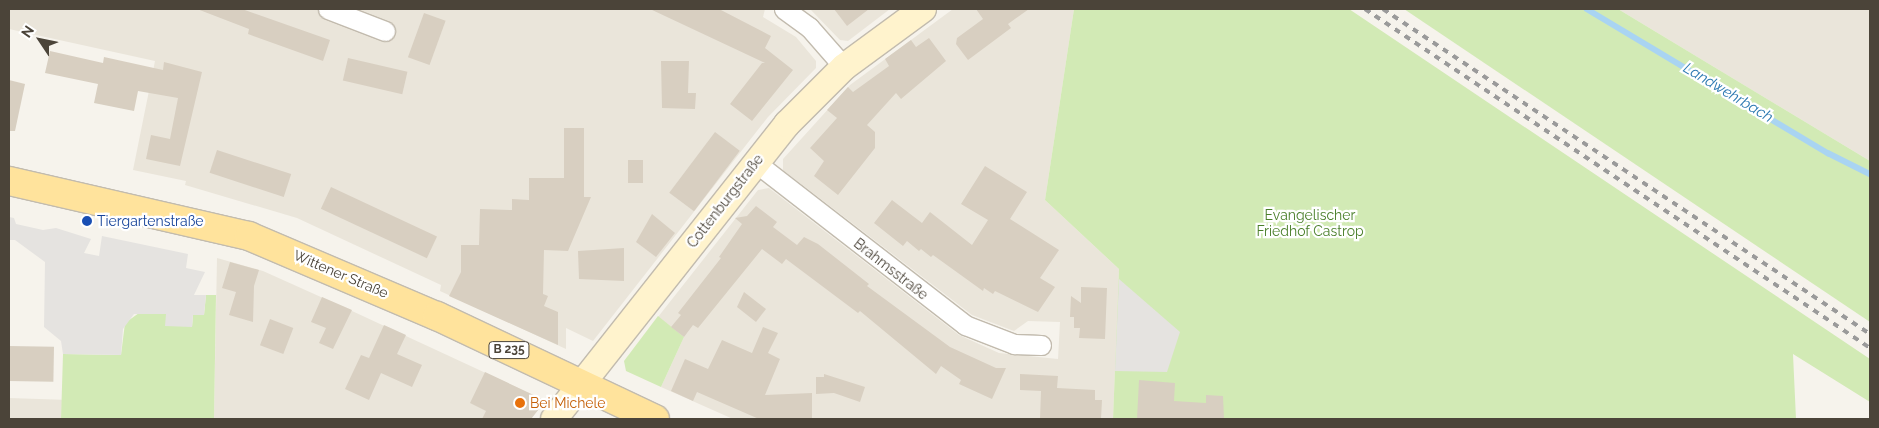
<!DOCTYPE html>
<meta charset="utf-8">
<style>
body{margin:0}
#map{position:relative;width:1879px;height:428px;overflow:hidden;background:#f6f3ec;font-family:Raleway,sans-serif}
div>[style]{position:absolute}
.residential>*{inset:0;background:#eae5da;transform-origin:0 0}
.green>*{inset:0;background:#d2eab5}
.parking>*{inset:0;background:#e5e3e0}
.stream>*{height:5.5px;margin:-2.75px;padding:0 2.75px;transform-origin:2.75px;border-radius:2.75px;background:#a9d4f2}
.building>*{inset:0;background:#d8cfc1;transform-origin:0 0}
.roads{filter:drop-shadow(1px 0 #c2bbae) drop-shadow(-1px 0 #c2bbae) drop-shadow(0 1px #c2bbae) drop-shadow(0 -1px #c2bbae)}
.street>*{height:19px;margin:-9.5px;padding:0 9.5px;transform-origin:9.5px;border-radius:9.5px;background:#fff}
.secondary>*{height:26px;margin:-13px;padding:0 13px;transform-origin:13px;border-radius:13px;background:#fff3cd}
.primary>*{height:28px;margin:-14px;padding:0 14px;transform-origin:14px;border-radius:14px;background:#ffe39c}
.rail>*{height:4px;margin-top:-2px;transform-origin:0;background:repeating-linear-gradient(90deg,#9a9a9a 0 6px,transparent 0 12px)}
.dots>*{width:14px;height:14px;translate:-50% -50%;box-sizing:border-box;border:2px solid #fff;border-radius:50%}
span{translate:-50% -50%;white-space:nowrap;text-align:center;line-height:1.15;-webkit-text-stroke:4.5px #fff;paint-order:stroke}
.shield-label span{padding:1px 4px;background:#fff;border:1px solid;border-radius:4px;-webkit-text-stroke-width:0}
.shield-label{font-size:12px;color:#4b4439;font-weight:700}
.street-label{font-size:14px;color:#4b4439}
.park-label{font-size:14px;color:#4a7f2a}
.transit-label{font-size:14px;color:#164399}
.left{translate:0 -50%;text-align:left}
.food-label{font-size:14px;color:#c56008}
.water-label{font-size:15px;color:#2e7ab2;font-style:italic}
.frame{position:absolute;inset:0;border:10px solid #4b4439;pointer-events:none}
.north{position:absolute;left:15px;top:15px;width:50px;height:50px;-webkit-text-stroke:4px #fff;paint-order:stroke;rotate:304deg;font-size:14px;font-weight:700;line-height:20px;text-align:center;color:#4b4439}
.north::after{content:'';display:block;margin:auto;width:18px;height:22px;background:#4b4439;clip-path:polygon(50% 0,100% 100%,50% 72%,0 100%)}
</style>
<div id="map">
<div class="residential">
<i style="clip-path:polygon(9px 9px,765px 9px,763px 17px,796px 37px,816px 61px,816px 68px,768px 117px,593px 341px,566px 328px,566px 349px,440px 291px,441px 285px,297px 218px,185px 185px,186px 181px,133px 170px,155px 61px,9px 29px)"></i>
<i style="clip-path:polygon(810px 9px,890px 9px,848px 41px,840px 40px)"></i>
<i style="clip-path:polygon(953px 9px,1074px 9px,1045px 200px,1119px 269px,1113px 419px,733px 419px,661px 387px,684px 337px,658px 317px,758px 190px,769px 188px,959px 335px,999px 353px,1058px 359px,1060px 322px,1028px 321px,1014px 331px,972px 315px,783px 170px,783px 159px,850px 85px)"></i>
<i style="clip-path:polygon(1618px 9px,1870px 9px,1870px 161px)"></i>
<i style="clip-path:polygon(217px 258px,263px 271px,352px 311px,542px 399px,542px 405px,531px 419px,214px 419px)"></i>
<i style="left:9px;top:398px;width:53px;height:21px;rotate:2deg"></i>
</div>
<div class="green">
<i style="clip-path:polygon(1074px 9px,1349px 9px,1870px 359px,1870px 402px,1793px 354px,1796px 419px,1113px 419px,1119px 269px,1045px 200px)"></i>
<i style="clip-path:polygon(1404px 9px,1618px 9px,1870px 161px,1870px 322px)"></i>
<i style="clip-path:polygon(206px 295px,216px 295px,214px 419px,61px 419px,63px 354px,121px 355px,125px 323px,139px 313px,166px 314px,192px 327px,193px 315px,204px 315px)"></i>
<i style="clip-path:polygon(658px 316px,684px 337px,661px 387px,626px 371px,624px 361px)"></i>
</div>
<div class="parking">
<i style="clip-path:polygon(9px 217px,14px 218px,16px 224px,43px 230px,56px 228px,91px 239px,84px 253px,99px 256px,102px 236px,188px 254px,186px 268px,205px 272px,194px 295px,206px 295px,204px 315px,193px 315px,192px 327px,165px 326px,166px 314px,134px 314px,123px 329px,121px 355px,63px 354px,61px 341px,44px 327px,45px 262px,15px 240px,9px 240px)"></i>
<i style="clip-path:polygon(1119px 279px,1180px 332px,1167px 372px,1115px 371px)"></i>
</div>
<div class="stream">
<i style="left:1587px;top:9px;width:281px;rotate:30.9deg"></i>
<i style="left:1828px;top:153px;width:47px;rotate:26.6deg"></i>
</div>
<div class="building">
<i style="clip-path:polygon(197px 9px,242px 9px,330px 40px,323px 61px,248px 34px,249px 29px)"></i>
<i style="clip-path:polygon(650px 9px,719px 9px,771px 36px,765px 48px,793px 70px,752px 121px,730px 104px,762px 63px,765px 63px)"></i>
<i style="clip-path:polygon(834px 9px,869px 9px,847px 26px)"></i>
<i style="clip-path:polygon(976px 9px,1029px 9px,1008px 24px,1011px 28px,968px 60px,956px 44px,957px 38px,983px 19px)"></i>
<i style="left:424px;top:13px;width:23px;height:47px;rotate:20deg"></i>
<i style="clip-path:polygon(929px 38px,946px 61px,901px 99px,896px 93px,867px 125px,875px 132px,875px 148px,838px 195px,814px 176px,824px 161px,810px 148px,837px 118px,827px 110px,848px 87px,853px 92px,889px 66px,885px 59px,911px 40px,916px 47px)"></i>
<i style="clip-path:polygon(50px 51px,103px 63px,104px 57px,163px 70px,164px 62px,202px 72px,180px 166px,146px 159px,151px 135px,170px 139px,178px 98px,138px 91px,134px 111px,94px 103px,98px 84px,45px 73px)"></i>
<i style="left:348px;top:58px;width:61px;height:23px;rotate:13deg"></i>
<i style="clip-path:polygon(661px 61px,689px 61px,688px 93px,696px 93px,695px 109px,662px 108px)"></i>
<i style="clip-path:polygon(9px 80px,25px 84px,15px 131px,9px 131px)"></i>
<i style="clip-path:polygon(564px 128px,584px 128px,584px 197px,591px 197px,568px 251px,544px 250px,543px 294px,548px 296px,544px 306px,558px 312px,558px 345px,449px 296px,461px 272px,461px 245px,479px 245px,480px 209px,512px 210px,512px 199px,529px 200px,529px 178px,564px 178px)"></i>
<i style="left:715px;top:132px;width:31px;height:76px;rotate:37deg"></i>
<i style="left:217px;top:150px;width:78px;height:24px;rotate:18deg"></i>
<i style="left:628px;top:160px;width:15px;height:23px"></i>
<i style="clip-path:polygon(985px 166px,1027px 192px,1010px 219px,1059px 250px,1040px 278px,1055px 287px,1038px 312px,995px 291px,993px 294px,984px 288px,983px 291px,933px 255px,931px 257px,921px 249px,919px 251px,907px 241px,903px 246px,874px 223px,892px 200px,922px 223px,930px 212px,972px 245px,988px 220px,961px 204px)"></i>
<i style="left:331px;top:187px;width:117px;height:24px;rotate:25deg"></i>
<i style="clip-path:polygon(756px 206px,777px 222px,773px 227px,797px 245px,804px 237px,818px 244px,869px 284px,867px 286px,950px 347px,996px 368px,1006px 368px,992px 399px,959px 384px,961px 380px,941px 366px,936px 374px,860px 311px,858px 313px,786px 259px,782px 264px,762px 249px,698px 328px,693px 325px,684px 337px,671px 327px,681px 315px,678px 313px,721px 258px,719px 257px,742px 224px,735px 218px,747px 216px)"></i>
<i style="clip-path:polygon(652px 214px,675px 233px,656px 257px,636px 242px)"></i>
<i style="clip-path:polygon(624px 248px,624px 281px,579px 279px,578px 251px)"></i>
<i style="clip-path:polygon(230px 262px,259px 270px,254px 286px,253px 322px,229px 315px,236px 292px,222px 288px)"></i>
<i style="clip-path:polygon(1081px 287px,1107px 288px,1105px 339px,1079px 338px,1080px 328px,1074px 328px,1074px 317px,1070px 317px,1071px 296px,1081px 303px)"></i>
<i style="clip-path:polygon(744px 292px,766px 309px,756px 322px,737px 307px)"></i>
<i style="clip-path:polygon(322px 297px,352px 310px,333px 349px,319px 343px,326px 328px,311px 322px)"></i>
<i style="left:270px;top:319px;width:25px;height:28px;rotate:21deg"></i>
<i style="clip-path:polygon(384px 325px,406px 335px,397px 354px,422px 365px,412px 387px,381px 373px,369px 400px,345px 389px,361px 355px,369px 358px)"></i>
<i style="clip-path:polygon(763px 327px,778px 333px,768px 353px,780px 359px,765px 395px,812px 393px,812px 419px,759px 419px,697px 392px,693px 401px,671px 391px,685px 359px,708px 369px,722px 340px,752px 353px)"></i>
<i style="left:9px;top:346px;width:45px;height:35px;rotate:1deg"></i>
<i style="clip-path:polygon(485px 372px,542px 399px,542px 405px,531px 419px,482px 419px,486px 411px,470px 403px)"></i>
<i style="clip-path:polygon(824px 374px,865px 387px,860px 402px,834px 393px,816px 394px,816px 377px,824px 377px)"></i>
<i style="clip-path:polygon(1020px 374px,1058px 376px,1057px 388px,1095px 390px,1095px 400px,1102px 400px,1101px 419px,1040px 419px,1041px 391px,1020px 390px)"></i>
<i style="clip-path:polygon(1139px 380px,1175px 383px,1174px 401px,1206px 403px,1206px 395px,1223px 396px,1224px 419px,1137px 419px)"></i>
</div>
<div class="roads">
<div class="street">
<i style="left:328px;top:9px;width:61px;rotate:21.1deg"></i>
<i style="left:784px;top:9px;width:31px;rotate:36deg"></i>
<i style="left:809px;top:27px;width:53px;rotate:48.8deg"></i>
<i style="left:755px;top:162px;width:266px;rotate:37.8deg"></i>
<i style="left:965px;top:325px;width:53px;rotate:21.2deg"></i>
<i style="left:1014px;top:344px;width:27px;rotate:2deg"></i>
</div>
<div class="secondary">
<i style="left:554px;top:419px;width:376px;rotate:-51.7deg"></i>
<i style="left:787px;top:124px;width:81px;rotate:-45deg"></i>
<i style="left:844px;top:67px;width:98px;rotate:-36.3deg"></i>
</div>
<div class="primary">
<i style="left:9px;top:181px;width:246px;rotate:12.9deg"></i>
<i style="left:249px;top:236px;width:204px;rotate:23.1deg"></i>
<i style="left:437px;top:316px;width:241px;rotate:25.3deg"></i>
</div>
</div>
<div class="rail">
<i style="left:1365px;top:9px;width:608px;rotate:33.87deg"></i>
<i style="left:1383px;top:9px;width:585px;rotate:33.72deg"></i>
</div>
<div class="dots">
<i style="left:87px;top:221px;background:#1a4fb4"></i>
<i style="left:520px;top:403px;background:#e8710a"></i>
</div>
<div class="shield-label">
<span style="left:509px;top:350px">B 235</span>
</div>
<div class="street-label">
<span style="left:725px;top:201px;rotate:-52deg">Cottenburgstraße</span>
<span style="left:891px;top:269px;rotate:38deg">Brahmsstraße</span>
<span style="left:341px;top:274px;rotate:23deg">Wittener Straße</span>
</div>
<div class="park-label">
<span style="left:1310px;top:223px">Evangelischer<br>Friedhof Castrop</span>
</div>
<div class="transit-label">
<span class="left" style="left:97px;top:221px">Tiergartenstraße</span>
</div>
<div class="food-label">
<span class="left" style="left:530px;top:403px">Bei Michele</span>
</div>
<div class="water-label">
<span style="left:1728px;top:93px;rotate:31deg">Landwehrbach</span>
</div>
<div class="frame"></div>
<div class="north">N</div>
</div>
